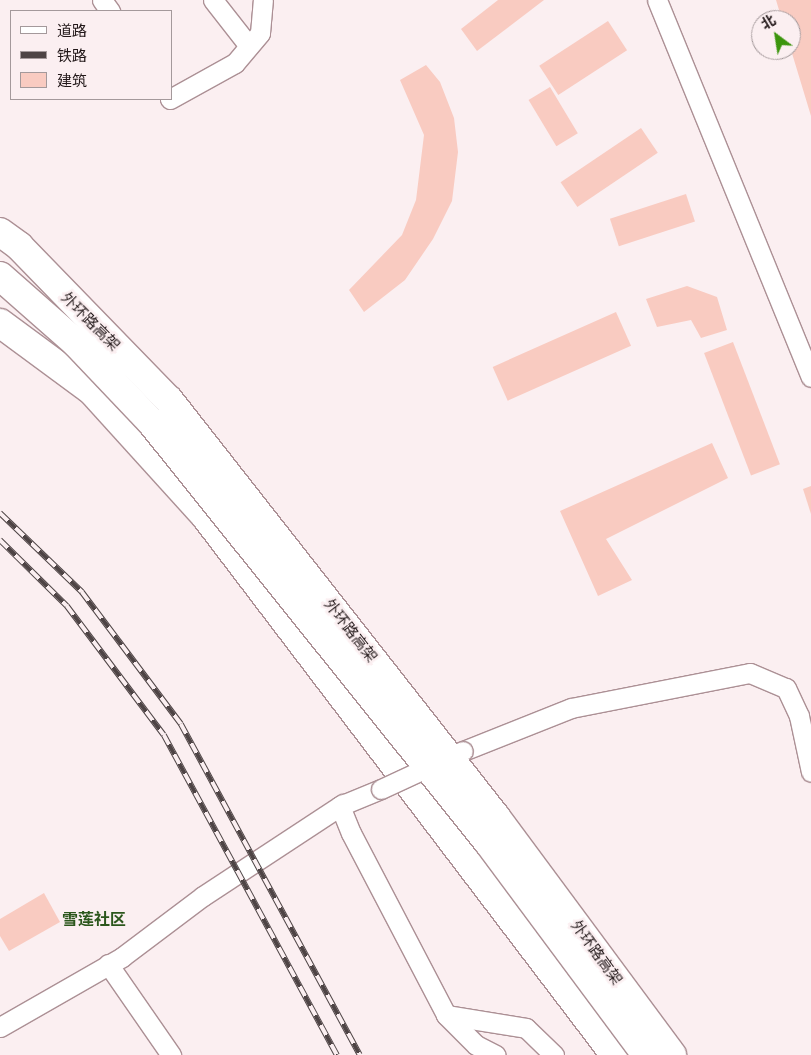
<!DOCTYPE html>
<meta charset="utf-8">
<style>
body{margin:0}
#map{position:relative;width:811px;height:1055px;overflow:hidden;background:#fbeff1;font-family:"Fira Sans Condensed","Noto Sans SC",sans-serif}
div>[style]{position:absolute}
.building>*{inset:0;background:#f9cbc1;transform-origin:0 0}
.roads{filter:drop-shadow(1px 0 #ac9095) drop-shadow(-1px 0 #ac9095) drop-shadow(0 1px #ac9095) drop-shadow(0 -1px #ac9095)}
.minor>*{height:19px;margin:-9.5px;padding:0 9.5px;transform-origin:9.5px;border-radius:9.5px;background:#fff}
.trunk>*{height:28px;margin:-14px;padding:0 14px;transform-origin:14px;border-radius:14px;background:#fff}
.rail>*{height:5.5px;margin-top:-2.75px;transform-origin:0;background:repeating-linear-gradient(90deg,#fbeff1 0 11px,#4e4445 0 22px);box-sizing:border-box;border-block:1px solid #4e4445}
.bridges{filter:drop-shadow(1px 0 #ac9095) drop-shadow(-1px 0 #ac9095) drop-shadow(0 1px #ac9095) drop-shadow(0 -1px #ac9095)}
.minor-bridge>*{height:19px;margin:-9.5px;padding:0 9.5px;transform-origin:9.5px;border-radius:9.5px;background:#fff}
.trunk-bridge>*{height:28px;margin:-14px;padding:0 14px;transform-origin:14px;border-radius:14px;background:#fff}
span{translate:-50% -50%;white-space:nowrap;text-align:center;line-height:1.15;-webkit-text-stroke:5px #fbeff1;paint-order:stroke}
.street-label{font-size:15px;color:#221819}
.neighbourhood-label{font-size:16px;color:#2c571d;font-weight:700}
.legend{position:absolute;left:10px;top:10px;width:162px;height:90px;box-sizing:border-box;background:#fbeff1;border:1px solid #a4999b;margin:0;padding:6px 9px;list-style:none;font-size:15px;color:#221819}
.legend li{display:flex;align-items:center;gap:10px;height:25px}
.legend b{width:25px;border:1px solid #a4999b}
.north{position:absolute;left:751px;top:10px;width:50px;height:50px;box-sizing:border-box;background:#fbeff1;border:1px solid #a4999b;border-radius:50%;rotate:329deg;font-size:14px;font-weight:700;line-height:20px;text-align:center;color:#221819}
.north::after{content:'';display:block;margin:auto;width:18px;height:22px;background:#3c950d;clip-path:polygon(50% 0,100% 100%,50% 72%,0 100%)}
</style>
<div id="map">
<div class="building">
<i style="clip-path:polygon(498px 0,544px 0,477px 51px,461px 29px)"></i>
<i style="clip-path:polygon(776px 0,811px 0,811px 116px,791px 50px,791px 20px,782px 20px)"></i>
<i style="left:608px;top:21px;width:35px;height:82px;rotate:57deg"></i>
<i style="clip-path:polygon(426px 65px,440px 82px,454px 118px,458px 152px,452px 201px,433px 239px,405px 280px,364px 312px,349px 290px,402px 235px,416px 200px,424px 135px,400px 80px)"></i>
<i style="left:550px;top:87px;width:54px;height:25px;rotate:59deg"></i>
<i style="left:641px;top:128px;width:30px;height:97px;rotate:56deg"></i>
<i style="left:686px;top:194px;width:29px;height:80px;rotate:72deg"></i>
<i style="clip-path:polygon(687px 286px,717px 297px,727px 330px,701px 338px,691px 320px,657px 327px,646px 299px)"></i>
<i style="left:616px;top:312px;width:37px;height:135px;rotate:66deg"></i>
<i style="left:733px;top:342px;width:131px;height:31px;rotate:69deg"></i>
<i style="clip-path:polygon(712px 443px,728px 478px,606px 539px,632px 580px,598px 596px,560px 511px)"></i>
<i style="clip-path:polygon(811px 486px,811px 514px,803px 489px)"></i>
<i style="clip-path:polygon(44px 893px,60px 922px,9px 951px,0 936px,0 919px)"></i>
</div>
<div class="roads">
<div class="minor">
<i style="left:102px;top:0;width:14px;rotate:54deg"></i>
<i style="left:213px;top:0;width:58px;rotate:52deg"></i>
<i style="left:657px;top:0;width:407px;rotate:67.8deg"></i>
<i style="left:170px;top:99px;width:74px;rotate:-29deg"></i>
<i style="left:235px;top:63px;width:39px;rotate:-50deg"></i>
<i style="left:260px;top:33px;width:33px;rotate:-85deg"></i>
<i style="left:463px;top:751px;width:116px;rotate:-21.7deg"></i>
<i style="left:571px;top:708px;width:182px;rotate:-11.1deg"></i>
<i style="left:750px;top:673px;width:39px;rotate:23deg"></i>
<i style="left:786px;top:688px;width:31px;rotate:65deg"></i>
<i style="left:799px;top:716px;width:57px;rotate:77.9deg"></i>
<i style="left:381px;top:789px;width:44px;rotate:157.5deg"></i>
<i style="left:340px;top:806px;width:29px;rotate:68deg"></i>
<i style="left:351px;top:833px;width:205px;rotate:62.4deg"></i>
<i style="left:446px;top:1015px;width:42px;rotate:45deg"></i>
<i style="left:476px;top:1045px;width:22px;rotate:27deg"></i>
<i style="left:108px;top:964px;width:111px;rotate:55.3deg"></i>
<i style="left:446px;top:1015px;width:81px;rotate:9.2deg"></i>
<i style="left:526px;top:1028px;width:39px;rotate:44deg"></i>
<i style="left:0;top:1027px;width:141px;rotate:-29.8deg"></i>
<i style="left:122px;top:957px;width:101px;rotate:-37deg"></i>
<i style="left:203px;top:896px;width:168px;rotate:-33.3deg"></i>
</div>
<div class="trunk">
<i style="left:0;top:323px;width:113px;rotate:36.4deg"></i>
<i style="left:91px;top:390px;width:171px;rotate:47.8deg"></i>
<i style="left:206px;top:517px;width:676px;rotate:52.76deg"></i>
</div>
</div>
<div class="rail">
<i style="left:0;top:513px;width:114px;rotate:43.9deg"></i>
<i style="left:82px;top:592px;width:165px;rotate:53.1deg"></i>
<i style="left:181px;top:724px;width:376px;rotate:61.6deg"></i>
<i style="left:0;top:540px;width:94px;rotate:44.6deg"></i>
<i style="left:67px;top:606px;width:161px;rotate:53.1deg"></i>
<i style="left:164px;top:735px;width:364px;rotate:61.6deg"></i>
</div>
<div class="bridges">
<div class="minor-bridge">
<i style="left:381px;top:789px;width:90px;rotate:-24.9deg"></i>
</div>
<div class="trunk-bridge">
<i style="left:0;top:232px;width:24px;rotate:36deg"></i>
<i style="left:19px;top:246px;width:215px;rotate:45.8deg"></i>
<i style="left:169px;top:400px;width:530px;rotate:51.9deg"></i>
<i style="left:496px;top:817px;width:296px;rotate:53.5deg"></i>
<i style="left:0;top:276px;width:103px;rotate:41.4deg"></i>
<i style="left:77px;top:344px;width:109px;rotate:46.5deg"></i>
<i style="left:152px;top:423px;width:537px;rotate:51.27deg"></i>
<i style="left:488px;top:842px;width:265px;rotate:53.4deg"></i>
</div>
</div>
<div class="street-label">
<span style="left:90px;top:322px;rotate:45deg">外环路高架</span>
<span style="left:350px;top:631px;rotate:52deg">外环路高架</span>
<span style="left:596px;top:953px;rotate:54deg">外环路高架</span>
</div>
<div class="neighbourhood-label">
<span style="left:94px;top:920px">雪莲社区</span>
</div>
<ul class="legend">
<li><b style="height:6px;background:#fff"></b>道路</li>
<li><b style="height:6px;background:#4e4445"></b>铁路</li>
<li><b style="height:14px;background:#f9cbc1"></b>建筑</li>
</ul>
<div class="north">北</div>
</div>
